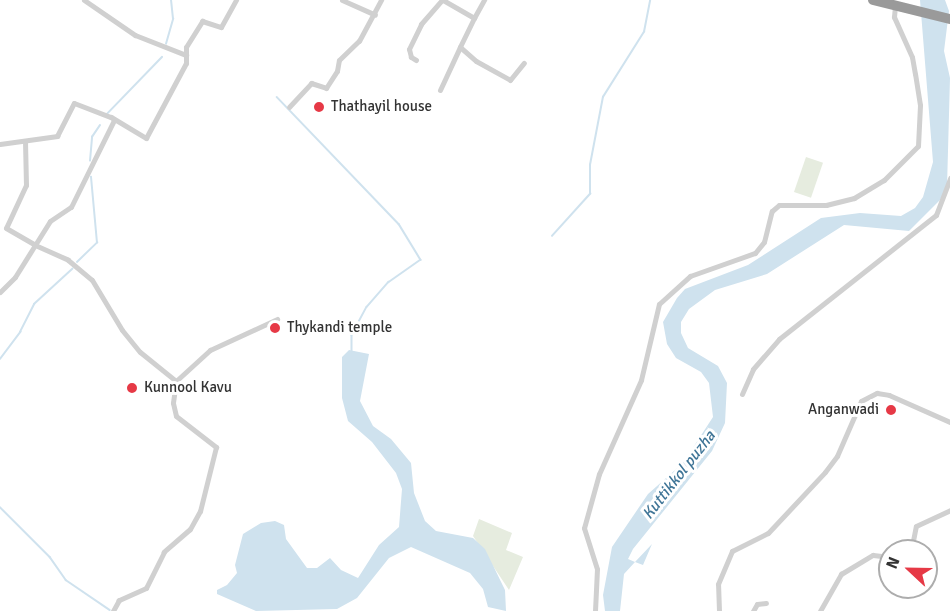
<!DOCTYPE html>
<style>
body{margin:0}
#map{position:relative;width:950px;height:611px;overflow:hidden;background:#fff;font-family:Signika,sans-serif}
div>[style]{position:absolute}
.green>*{inset:0;background:#e6ecdf;transform-origin:0 0}
.water>*{inset:0;background:#cfe2ee}
.stream>*{height:1.5px;margin:-0.75px;padding:0 0.75px;transform-origin:0.75px;border-radius:0.75px;background:#cfe2ee}
.street>*{height:5px;margin:-2.5px;padding:0 2.5px;transform-origin:2.5px;border-radius:2.5px;background:#d0d0d0}
.highway>*{height:10px;margin:-5px;padding:0 5px;transform-origin:5px;border-radius:5px;background:#9a9a9a}
.dots>*{width:16px;height:16px;translate:-50% -50%;box-sizing:border-box;border:3px solid #fff;border-radius:50%}
span{translate:-50% -50%;white-space:nowrap;text-align:center;line-height:1.15;-webkit-text-stroke:6px #fff;paint-order:stroke}
.poi-label{font-size:15px;color:#333}
.left{translate:0 -50%;text-align:left}
.right{translate:-100% -50%;text-align:right}
.water-label{font-size:16px;color:#3f7597;font-style:italic}
.north{position:absolute;left:878px;top:539px;width:60px;height:60px;box-sizing:border-box;background:#fff;border:2px solid #adadad;border-radius:50%;rotate:292deg;font-size:16px;font-weight:700;line-height:24px;text-align:center;color:#333}
.north::after{content:'';display:block;margin:auto;width:21px;height:27px;background:#e63946;clip-path:polygon(50% 0,100% 100%,50% 72%,0 100%)}
</style>
<div id="map">
<div class="green">
<i style="left:806px;top:157px;width:18px;height:37px;rotate:19deg"></i>
<i style="clip-path:polygon(479px 519px,512px 533px,506px 550px,523px 557px,509px 590px,473px 536px)"></i>
</div>
<div class="water">
<i style="clip-path:polygon(920px 0,945px 0,949px 11px,944px 51px,950px 78px,947px 187px,940px 200px,909px 231px,844px 225px,767px 274px,715px 290px,689px 309px,681px 322px,681px 333px,688px 348px,718px 366px,727px 383px,725px 423px,712px 451px,633px 549px,628px 559px,635px 562px,652px 544px,643px 565px,635px 562px,624px 574px,620px 611px,605px 611px,603px 595px,612px 547px,648px 494px,683px 463px,713px 417px,709px 383px,701px 372px,676px 358px,667px 344px,663px 322px,677px 298px,685px 289px,748px 265px,821px 218px,860px 213px,901px 216px,915px 208px,923px 197px,933px 162px)"></i>
<i style="clip-path:polygon(349px 350px,369px 354px,360px 401px,373px 426px,391px 439px,411px 463px,414px 493px,425px 521px,436px 531px,473px 538px,485px 549px,505px 590px,506px 611px,488px 607px,483px 589px,470px 573px,411px 547px,389px 558px,357px 598px,337px 609px,256px 611px,217px 594px,217px 590px,227px 585px,237px 573px,235px 565px,243px 534px,261px 523px,275px 521px,284px 525px,286px 539px,307px 568px,317px 568px,330px 558px,341px 570px,358px 578px,379px 545px,399px 527px,402px 489px,396px 473px,372px 442px,348px 421px,342px 398px,342px 357px)"></i>
</div>
<div class="stream">
<i style="left:166px;top:44px;width:26px;rotate:-74deg"></i>
<i style="left:173px;top:19px;width:19px;rotate:-96deg"></i>
<i style="left:277px;top:97px;width:176px;rotate:46.2deg"></i>
<i style="left:399px;top:224px;width:42px;rotate:58.6deg"></i>
<i style="left:421px;top:260px;width:39px;rotate:145deg"></i>
<i style="left:389px;top:282px;width:33px;rotate:131deg"></i>
<i style="left:367px;top:307px;width:32px;rotate:118deg"></i>
<i style="left:352px;top:335px;width:18px;rotate:90deg"></i>
<i style="left:107px;top:114px;width:79px;rotate:-46deg"></i>
<i style="left:90px;top:161px;width:24px;rotate:-85deg"></i>
<i style="left:92px;top:137px;width:14px;rotate:-56deg"></i>
<i style="left:552px;top:236px;width:57px;rotate:-47.9deg"></i>
<i style="left:590px;top:194px;width:29px;rotate:-90deg"></i>
<i style="left:590px;top:165px;width:69px;rotate:-79.2deg"></i>
<i style="left:603px;top:97px;width:77px;rotate:-57.8deg"></i>
<i style="left:644px;top:32px;width:33px;rotate:-79deg"></i>
<i style="left:77px;top:262px;width:28px;rotate:-44deg"></i>
<i style="left:97px;top:243px;width:66px;rotate:-95.2deg"></i>
<i style="left:0;top:359px;width:34px;rotate:-53deg"></i>
<i style="left:20px;top:332px;width:31px;rotate:-63deg"></i>
<i style="left:34px;top:304px;width:52px;rotate:-42.6deg"></i>
<i style="left:0;top:507px;width:71px;rotate:45deg"></i>
<i style="left:50px;top:557px;width:28px;rotate:55deg"></i>
<i style="left:66px;top:580px;width:53px;rotate:34.3deg"></i>
</div>
<div class="street">
<i style="left:84px;top:0;width:62px;rotate:34.5deg"></i>
<i style="left:135px;top:35px;width:55px;rotate:21.4deg"></i>
<i style="left:342px;top:0;width:36px;rotate:24deg"></i>
<i style="left:443px;top:0;width:36px;rotate:30deg"></i>
<i style="left:474px;top:18px;width:32px;rotate:116deg"></i>
<i style="left:460px;top:47px;width:21px;rotate:41deg"></i>
<i style="left:476px;top:61px;width:39px;rotate:29deg"></i>
<i style="left:510px;top:80px;width:22px;rotate:-51deg"></i>
<i style="left:474px;top:18px;width:21px;rotate:-61deg"></i>
<i style="left:416px;top:60px;width:6px;rotate:-149deg"></i>
<i style="left:411px;top:57px;width:8px;rotate:-104deg"></i>
<i style="left:409px;top:49px;width:28px;rotate:-64deg"></i>
<i style="left:421px;top:24px;width:32px;rotate:-49deg"></i>
<i style="left:440px;top:90px;width:47px;rotate:-65.1deg"></i>
<i style="left:289px;top:107px;width:33px;rotate:-47deg"></i>
<i style="left:311px;top:83px;width:16px;rotate:18deg"></i>
<i style="left:326px;top:88px;width:20px;rotate:-57deg"></i>
<i style="left:337px;top:71px;width:11px;rotate:-80deg"></i>
<i style="left:339px;top:60px;width:28px;rotate:-44deg"></i>
<i style="left:359px;top:41px;width:47px;rotate:-61.8deg"></i>
<i style="left:25px;top:141px;width:44px;rotate:88.7deg"></i>
<i style="left:26px;top:185px;width:47px;rotate:114.9deg"></i>
<i style="left:6px;top:228px;width:34px;rotate:30deg"></i>
<i style="left:35px;top:245px;width:28px;rotate:-58deg"></i>
<i style="left:50px;top:221px;width:25px;rotate:-34deg"></i>
<i style="left:71px;top:207px;width:97px;rotate:-63.7deg"></i>
<i style="left:0;top:144px;width:58px;rotate:-8deg"></i>
<i style="left:57px;top:136px;width:37px;rotate:-63deg"></i>
<i style="left:74px;top:103px;width:40px;rotate:21deg"></i>
<i style="left:111px;top:117px;width:41px;rotate:31deg"></i>
<i style="left:146px;top:138px;width:85px;rotate:-61.9deg"></i>
<i style="left:186px;top:63px;width:16px;rotate:-90deg"></i>
<i style="left:186px;top:47px;width:31px;rotate:-58deg"></i>
<i style="left:202px;top:21px;width:20px;rotate:18deg"></i>
<i style="left:221px;top:27px;width:31px;rotate:-61deg"></i>
<i style="left:0;top:292px;width:21px;rotate:-45deg"></i>
<i style="left:15px;top:277px;width:38px;rotate:-58deg"></i>
<i style="left:35px;top:245px;width:36px;rotate:24deg"></i>
<i style="left:68px;top:260px;width:31px;rotate:40deg"></i>
<i style="left:92px;top:280px;width:58px;rotate:59deg"></i>
<i style="left:122px;top:330px;width:28px;rotate:51deg"></i>
<i style="left:140px;top:352px;width:46px;rotate:38.9deg"></i>
<i style="left:176px;top:381px;width:22px;rotate:98deg"></i>
<i style="left:173px;top:403px;width:13px;rotate:77deg"></i>
<i style="left:176px;top:416px;width:51px;rotate:37.8deg"></i>
<i style="left:216px;top:447px;width:66px;rotate:104deg"></i>
<i style="left:200px;top:511px;width:21px;rotate:119deg"></i>
<i style="left:190px;top:529px;width:35px;rotate:139deg"></i>
<i style="left:164px;top:552px;width:40px;rotate:116.6deg"></i>
<i style="left:146px;top:588px;width:30px;rotate:156deg"></i>
<i style="left:119px;top:600px;width:13px;rotate:119deg"></i>
<i style="left:176px;top:381px;width:46px;rotate:-42.4deg"></i>
<i style="left:210px;top:350px;width:74px;rotate:-24.8deg"></i>
<i style="left:742px;top:394px;width:27px;rotate:-66deg"></i>
<i style="left:753px;top:369px;width:40px;rotate:-49deg"></i>
<i style="left:779px;top:339px;width:200px;rotate:-38.3deg"></i>
<i style="left:936px;top:215px;width:40px;rotate:-69deg"></i>
<i style="left:911px;top:551px;width:25px;rotate:-79deg"></i>
<i style="left:916px;top:526px;width:38px;rotate:-25deg"></i>
<i style="left:595px;top:611px;width:42px;rotate:-87.3deg"></i>
<i style="left:597px;top:569px;width:43px;rotate:-107.6deg"></i>
<i style="left:584px;top:528px;width:56px;rotate:-74.5deg"></i>
<i style="left:599px;top:474px;width:103px;rotate:-65.9deg"></i>
<i style="left:641px;top:380px;width:78px;rotate:-76.7deg"></i>
<i style="left:659px;top:304px;width:42px;rotate:-42.1deg"></i>
<i style="left:690px;top:276px;width:69px;rotate:-19.5deg"></i>
<i style="left:755px;top:253px;width:14px;rotate:-51deg"></i>
<i style="left:764px;top:242px;width:32px;rotate:-76deg"></i>
<i style="left:772px;top:211px;width:9px;rotate:-41deg"></i>
<i style="left:779px;top:205px;width:47px"></i>
<i style="left:826px;top:205px;width:29px;rotate:-14deg"></i>
<i style="left:854px;top:198px;width:35px;rotate:-31deg"></i>
<i style="left:884px;top:180px;width:48px;rotate:-45deg"></i>
<i style="left:918px;top:146px;width:41px;rotate:-87.2deg"></i>
<i style="left:920px;top:105px;width:31px;rotate:-99deg"></i>
<i style="left:915px;top:74px;width:17px;rotate:-100deg"></i>
<i style="left:912px;top:57px;width:44px;rotate:-114.2deg"></i>
<i style="left:894px;top:17px;width:11px;rotate:-85deg"></i>
<i style="left:719px;top:611px;width:27px;rotate:-92deg"></i>
<i style="left:718px;top:584px;width:36px;rotate:-67deg"></i>
<i style="left:732px;top:551px;width:40px;rotate:-26.6deg"></i>
<i style="left:768px;top:533px;width:83px;rotate:-46.9deg"></i>
<i style="left:825px;top:472px;width:20px;rotate:-53deg"></i>
<i style="left:837px;top:456px;width:60px;rotate:-66.4deg"></i>
<i style="left:861px;top:401px;width:18px;rotate:-27deg"></i>
<i style="left:877px;top:393px;width:12px;rotate:9deg"></i>
<i style="left:889px;top:395px;width:67px;rotate:23.9deg"></i>
<i style="left:753px;top:611px;width:8px;rotate:-60deg"></i>
<i style="left:757px;top:604px;width:9px;rotate:-6deg"></i>
<i style="left:820px;top:611px;width:43px;rotate:-60.4deg"></i>
<i style="left:841px;top:574px;width:37px;rotate:-31deg"></i>
<i style="left:873px;top:555px;width:17px;rotate:7deg"></i>
</div>
<div class="highway">
<i style="left:873px;top:0;width:79px;rotate:13.9deg"></i>
</div>
<div class="dots">
<i style="left:319px;top:107px;background:#e63946"></i>
<i style="left:275px;top:328px;background:#e63946"></i>
<i style="left:132px;top:388px;background:#e63946"></i>
<i style="left:891px;top:410px;background:#e63946"></i>
</div>
<div class="poi-label">
<span class="left" style="left:331px;top:107px">Thathayil house</span>
<span class="left" style="left:287px;top:328px">Thykandi temple</span>
<span class="left" style="left:144px;top:388px">Kunnool Kavu</span>
<span class="right" style="left:879px;top:410px">Anganwadi</span>
</div>
<div class="water-label">
<span style="left:679px;top:475px;rotate:-52deg">Kuttikkol puzha</span>
</div>
<div class="north">N</div>
</div>
